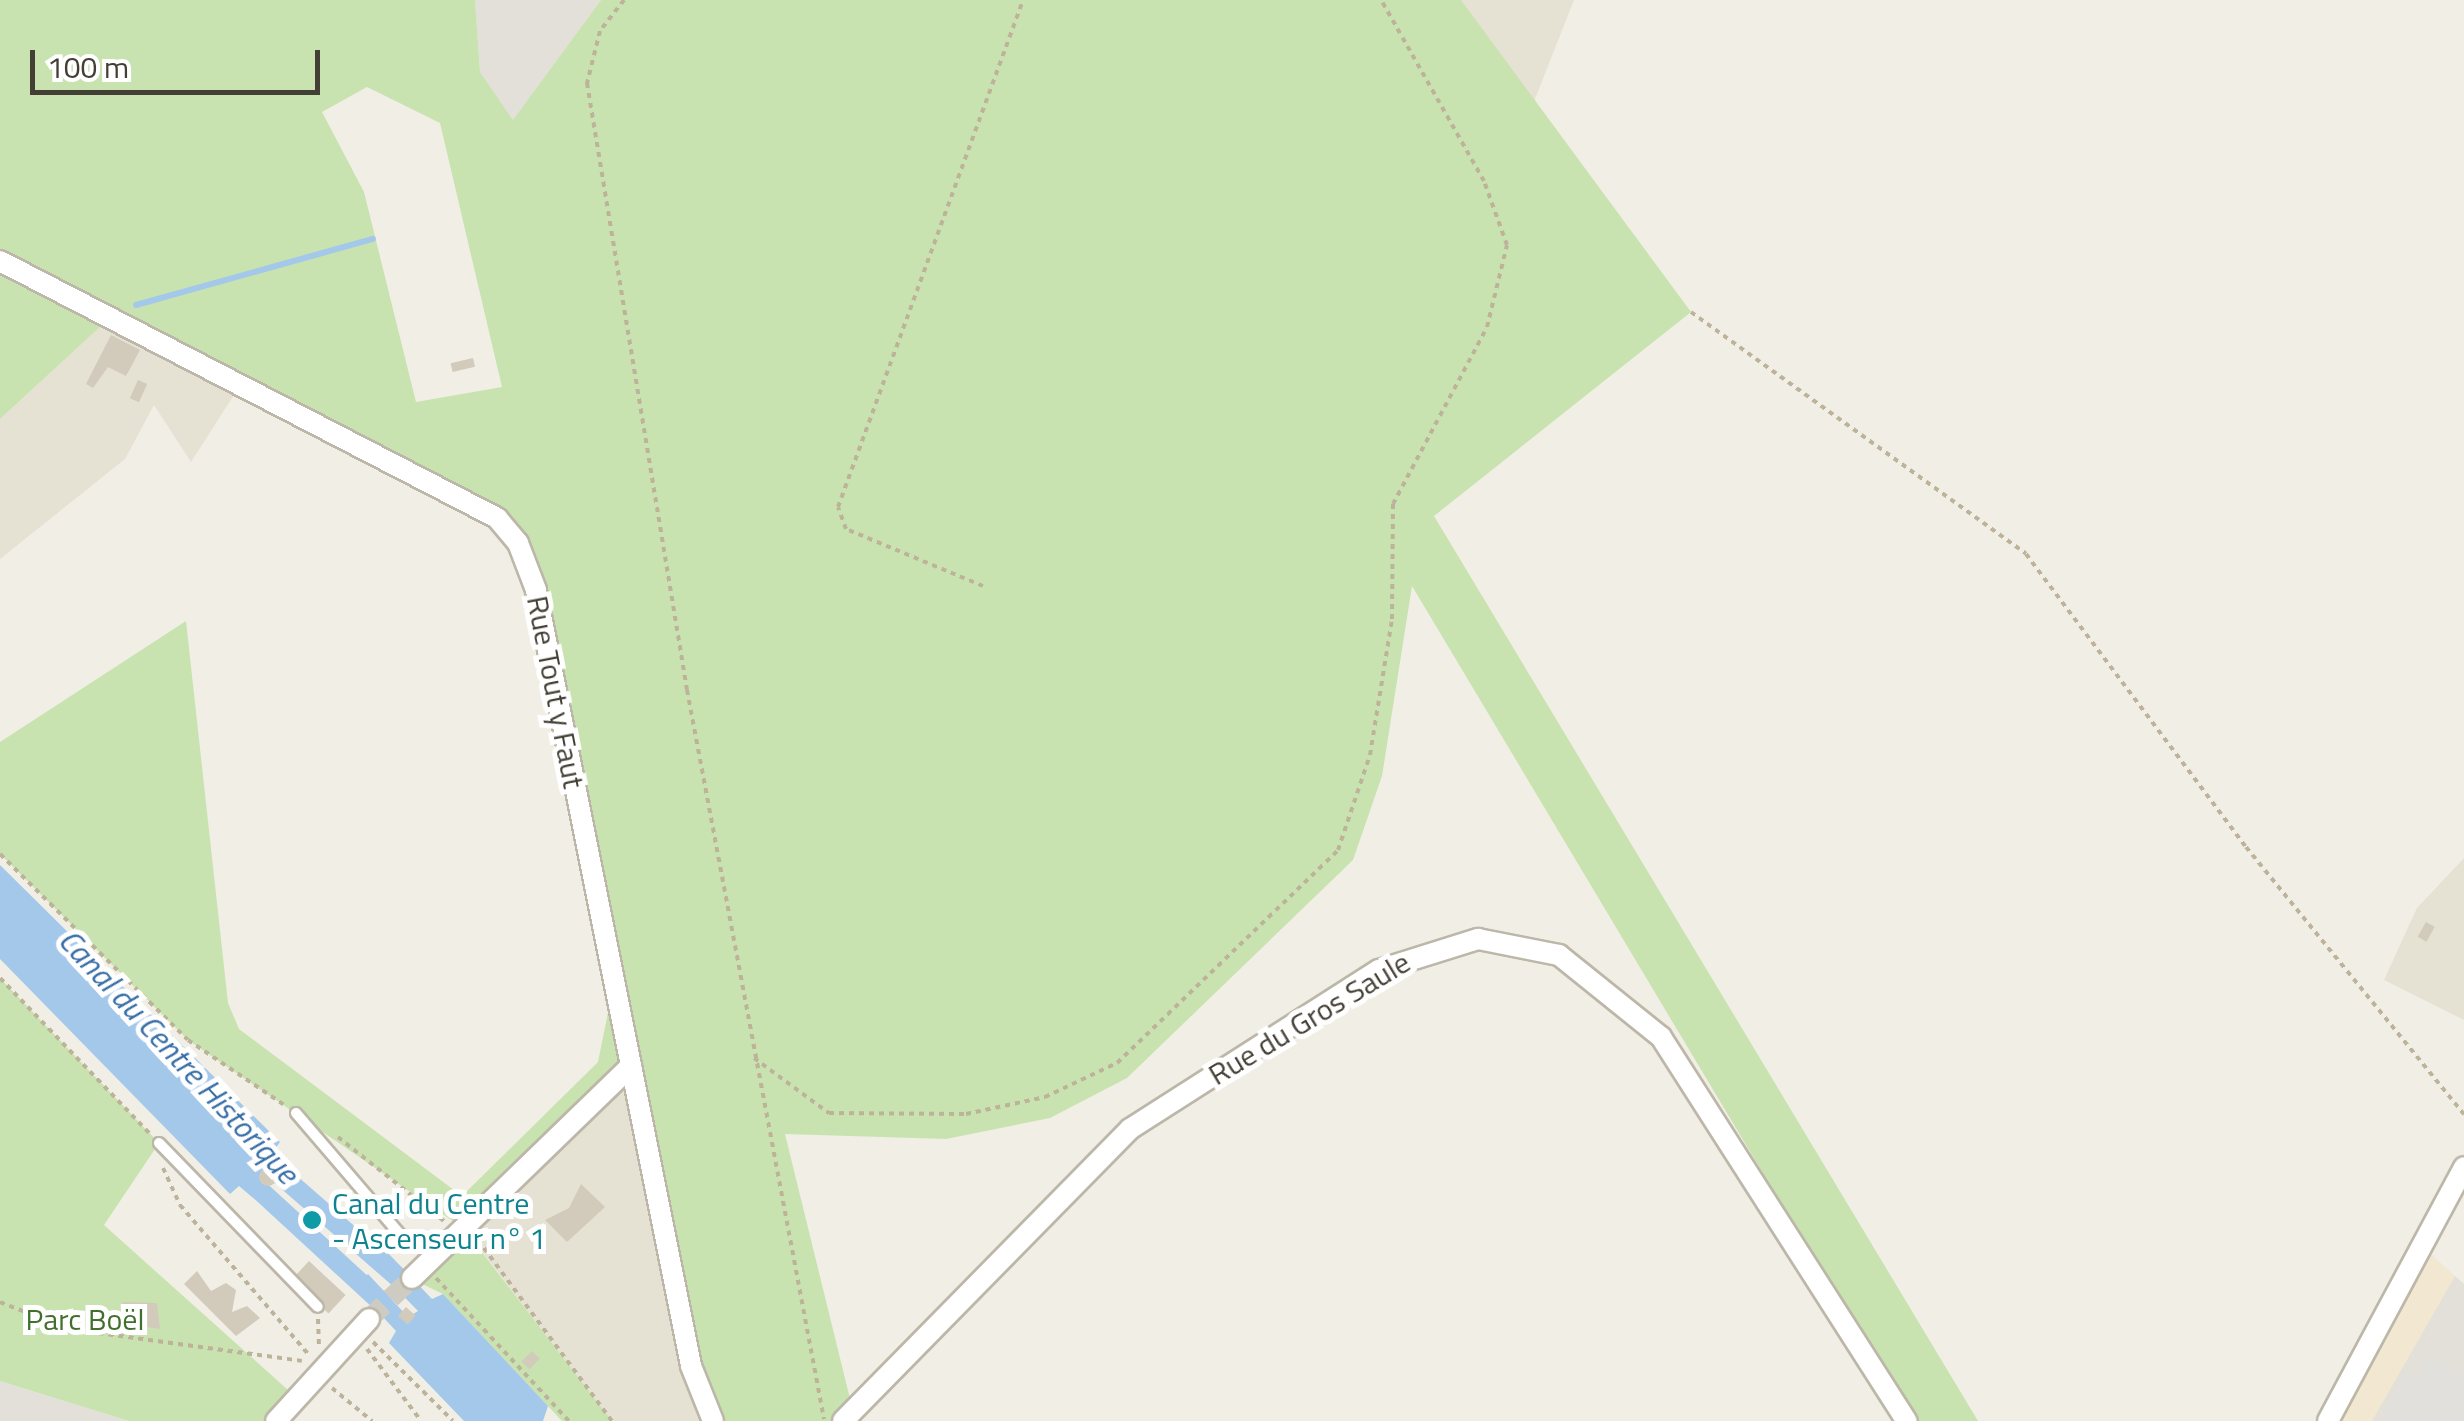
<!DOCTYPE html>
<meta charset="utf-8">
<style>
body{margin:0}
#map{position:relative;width:2464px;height:1421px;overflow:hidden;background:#f1eee5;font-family:"Titillium Web",sans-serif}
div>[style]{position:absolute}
.residential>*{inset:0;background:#e5e1d3}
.commercial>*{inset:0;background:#f2e7d1}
.industrial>*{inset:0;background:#e3e0da}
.green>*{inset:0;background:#c8e3b0}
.parking>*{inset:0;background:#e2e0dd}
.water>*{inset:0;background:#a4c8ea}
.stream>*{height:6px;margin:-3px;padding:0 3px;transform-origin:3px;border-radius:3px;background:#a4c8ea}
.canal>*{height:20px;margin:-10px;padding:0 10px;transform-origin:10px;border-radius:10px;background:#a4c8ea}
.building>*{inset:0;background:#d2cbbb;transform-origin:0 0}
.round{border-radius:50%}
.minor-tunnel>*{height:20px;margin-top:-10px;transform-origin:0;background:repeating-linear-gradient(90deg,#cecbc2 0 20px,transparent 0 30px)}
.path>*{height:4px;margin-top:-2px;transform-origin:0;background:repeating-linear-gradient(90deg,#bdb39a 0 5px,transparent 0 10px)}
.roads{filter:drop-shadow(2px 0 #bcb7a8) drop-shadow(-2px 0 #bcb7a8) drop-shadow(0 2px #bcb7a8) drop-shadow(0 -2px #bcb7a8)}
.service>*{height:10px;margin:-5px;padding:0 5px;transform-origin:5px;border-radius:5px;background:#fff}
.minor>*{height:20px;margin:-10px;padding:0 10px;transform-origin:10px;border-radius:10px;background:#fff}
.dots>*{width:28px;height:28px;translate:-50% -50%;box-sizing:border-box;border:5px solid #fff;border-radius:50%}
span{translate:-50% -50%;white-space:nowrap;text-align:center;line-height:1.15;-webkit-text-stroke:10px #fff;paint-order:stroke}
.street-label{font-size:30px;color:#433f35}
.culture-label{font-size:30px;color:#0d838f}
.left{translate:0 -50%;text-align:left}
.park-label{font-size:30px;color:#41702d}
.water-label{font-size:32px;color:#366ea7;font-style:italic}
.scale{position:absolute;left:30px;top:50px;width:290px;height:45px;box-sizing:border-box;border:5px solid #433f35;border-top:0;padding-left:12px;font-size:30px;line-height:35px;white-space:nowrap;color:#433f35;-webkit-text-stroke:8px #fff;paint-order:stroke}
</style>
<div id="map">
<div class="residential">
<i style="clip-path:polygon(1461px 0,1574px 0,1533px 104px)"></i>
<i style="clip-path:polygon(113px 315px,241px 384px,191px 462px,154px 405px,125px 459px,0 559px,0 419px)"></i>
<i style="clip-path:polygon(2464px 858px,2464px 1020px,2384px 980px,2417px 908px)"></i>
<i style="clip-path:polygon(631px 1066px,713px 1421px,612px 1421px,464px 1228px)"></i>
</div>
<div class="commercial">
<i style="clip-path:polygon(2422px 1246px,2464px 1284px,2464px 1421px,2331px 1421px)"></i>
</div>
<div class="industrial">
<i style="clip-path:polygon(475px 0,601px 0,513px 121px,480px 72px)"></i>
<i style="clip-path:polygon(2455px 1276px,2464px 1284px,2464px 1421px,2372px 1421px)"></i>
<i style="clip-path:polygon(0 1381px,129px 1421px,0 1421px)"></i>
</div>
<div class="green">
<i style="clip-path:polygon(evenodd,0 0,475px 0,480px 72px,513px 120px,601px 0,1461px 0,1691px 312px,1434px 516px,1978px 1421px,1911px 1421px,1412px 586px,1382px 776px,1353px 860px,1127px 1078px,1050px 1118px,946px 1139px,785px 1134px,853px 1411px,843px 1421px,713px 1421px,631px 1067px,464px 1229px,612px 1421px,562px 1421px,443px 1294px,418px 1282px,463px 1228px,188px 1040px,0 854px,0 742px,186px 621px,228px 1003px,239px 1029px,462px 1196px,598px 1062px,614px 983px,536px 590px,511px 531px,113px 315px,0 419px,0 0,367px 87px,440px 123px,502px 387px,416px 402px,364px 192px,322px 112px,367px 87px)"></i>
<i style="clip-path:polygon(0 978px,159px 1143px,104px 1225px,298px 1399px,275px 1421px,129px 1421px,0 1381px)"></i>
</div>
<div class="parking">
<i style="clip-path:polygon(2429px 1359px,2464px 1377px,2464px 1421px,2382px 1421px,2407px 1373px,2419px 1378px)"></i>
</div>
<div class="water">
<i style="clip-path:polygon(0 865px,280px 1142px,272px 1153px,285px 1165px,275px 1175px,260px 1168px,266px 1183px,252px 1197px,239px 1186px,230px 1194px,0 959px)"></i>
<i style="clip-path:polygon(388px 1253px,432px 1299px,443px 1294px,548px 1406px,543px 1421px,464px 1421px,389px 1343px,396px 1331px,355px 1287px,368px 1274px,408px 1317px,418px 1311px,375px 1267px)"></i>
</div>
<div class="stream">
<i style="left:136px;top:305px;width:246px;rotate:-15.6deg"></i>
</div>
<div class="canal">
<i style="left:259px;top:1156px;width:186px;rotate:41.1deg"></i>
<i style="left:242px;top:1174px;width:186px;rotate:42.6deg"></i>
</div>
<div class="building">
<i style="clip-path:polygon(111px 335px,140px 350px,126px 376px,108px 367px,93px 388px,86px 384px)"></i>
<i style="left:473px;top:358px;width:9px;height:23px;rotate:77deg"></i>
<i style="left:138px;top:380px;width:10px;height:20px;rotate:24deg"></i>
<i style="left:2426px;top:922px;width:10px;height:17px;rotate:29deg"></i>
<i class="round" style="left:259px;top:1168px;width:18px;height:18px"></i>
<i style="clip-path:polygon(581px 1184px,605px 1207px,567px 1242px,545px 1220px,569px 1208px)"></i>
<i style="left:309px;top:1261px;width:50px;height:25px;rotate:43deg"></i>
<i style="clip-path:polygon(197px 1271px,211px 1291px,226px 1283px,236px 1290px,232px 1312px,247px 1306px,260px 1318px,236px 1336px,184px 1284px)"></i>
<i style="clip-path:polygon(123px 1302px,157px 1303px,160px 1329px,116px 1322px)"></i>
<i style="left:406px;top:1307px;width:13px;height:12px;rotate:42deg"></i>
<i style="left:532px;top:1351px;width:11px;height:15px;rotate:45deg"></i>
</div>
<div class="minor-tunnel">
<i style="left:369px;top:1319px;width:59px;rotate:-43.6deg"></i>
</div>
<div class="path">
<i style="left:624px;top:0;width:39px;rotate:128deg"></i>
<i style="left:600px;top:31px;width:54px;rotate:104deg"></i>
<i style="left:587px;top:83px;width:615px;rotate:80.64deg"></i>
<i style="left:687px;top:690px;width:742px;rotate:79.36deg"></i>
<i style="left:1691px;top:312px;width:413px;rotate:35.8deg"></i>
<i style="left:2026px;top:554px;width:366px;rotate:53.1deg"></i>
<i style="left:2246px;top:847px;width:345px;rotate:50.8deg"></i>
<i style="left:983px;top:586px;width:148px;rotate:-157.4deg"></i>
<i style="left:846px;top:529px;width:23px;rotate:-110deg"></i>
<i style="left:838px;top:507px;width:540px;rotate:-69.95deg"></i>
<i style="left:0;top:854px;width:264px;rotate:44.7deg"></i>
<i style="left:188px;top:1040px;width:115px;rotate:34deg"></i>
<i style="left:0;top:978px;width:215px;rotate:46.1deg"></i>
<i style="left:754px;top:1058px;width:93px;rotate:36.3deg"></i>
<i style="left:829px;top:1113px;width:137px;rotate:0.4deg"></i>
<i style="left:966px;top:1114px;width:81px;rotate:-12.1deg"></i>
<i style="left:1045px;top:1097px;width:80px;rotate:-25.3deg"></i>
<i style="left:1117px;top:1063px;width:307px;rotate:-43.9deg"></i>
<i style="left:1338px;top:850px;width:100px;rotate:-71.4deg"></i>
<i style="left:1370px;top:755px;width:138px;rotate:-80.8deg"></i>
<i style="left:1392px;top:619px;width:115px;rotate:-89.5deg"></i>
<i style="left:1393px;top:504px;width:200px;rotate:-62deg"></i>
<i style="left:1487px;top:327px;width:84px;rotate:-76.3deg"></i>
<i style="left:1507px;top:245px;width:68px;rotate:-109.8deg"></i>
<i style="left:1484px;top:181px;width:208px;rotate:-119.6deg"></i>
<i style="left:338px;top:1137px;width:135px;rotate:38.4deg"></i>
<i style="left:163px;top:1168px;width:41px;rotate:65.3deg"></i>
<i style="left:180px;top:1205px;width:199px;rotate:49.3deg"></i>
<i style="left:478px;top:1240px;width:225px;rotate:53.5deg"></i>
<i style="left:436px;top:1278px;width:195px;rotate:47.1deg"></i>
<i style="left:0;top:1302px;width:74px;rotate:21.4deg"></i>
<i style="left:69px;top:1329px;width:235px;rotate:7.8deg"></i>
<i style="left:318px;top:1319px;width:25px;rotate:88deg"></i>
<i style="left:373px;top:1342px;width:112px;rotate:44.6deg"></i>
<i style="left:367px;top:1349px;width:90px;rotate:53.1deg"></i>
<i style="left:332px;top:1388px;width:52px;rotate:39.5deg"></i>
</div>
<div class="roads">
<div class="service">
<i style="left:296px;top:1113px;width:175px;rotate:49.4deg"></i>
<i style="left:159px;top:1143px;width:228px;rotate:45.9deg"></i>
</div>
<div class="minor">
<i style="left:0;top:261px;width:560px;rotate:27.34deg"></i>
<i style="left:497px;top:518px;width:33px;rotate:50deg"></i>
<i style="left:518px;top:543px;width:50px;rotate:69deg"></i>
<i style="left:536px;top:590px;width:791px;rotate:78.7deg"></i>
<i style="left:691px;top:1366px;width:59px;rotate:68.2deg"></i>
<i style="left:412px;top:1278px;width:305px;rotate:-44.1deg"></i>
<i style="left:276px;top:1421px;width:138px;rotate:-47.6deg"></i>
<i style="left:843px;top:1421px;width:409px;rotate:-45.5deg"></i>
<i style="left:1130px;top:1129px;width:295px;rotate:-32.6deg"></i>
<i style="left:1379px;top:970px;width:104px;rotate:-17.4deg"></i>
<i style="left:1478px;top:939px;width:83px;rotate:11.2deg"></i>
<i style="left:1559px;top:955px;width:131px;rotate:38.8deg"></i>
<i style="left:1661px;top:1037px;width:456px;rotate:57.4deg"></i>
<i style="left:2328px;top:1421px;width:288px;rotate:-61.8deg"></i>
</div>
</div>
<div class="dots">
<i style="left:312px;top:1220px;background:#0f9aa8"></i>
</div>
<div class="street-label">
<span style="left:556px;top:692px;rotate:79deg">Rue Tout y Faut</span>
<span style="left:1309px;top:1018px;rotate:-31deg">Rue du Gros Saule</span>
</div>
<div class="culture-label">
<span class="left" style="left:332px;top:1220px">Canal du Centre<br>- Ascenseur n° 1</span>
</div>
<div class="park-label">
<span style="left:85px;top:1319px">Parc Boël</span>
</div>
<div class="water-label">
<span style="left:179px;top:1056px;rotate:47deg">Canal du Centre Historique</span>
</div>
<div class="scale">100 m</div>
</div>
